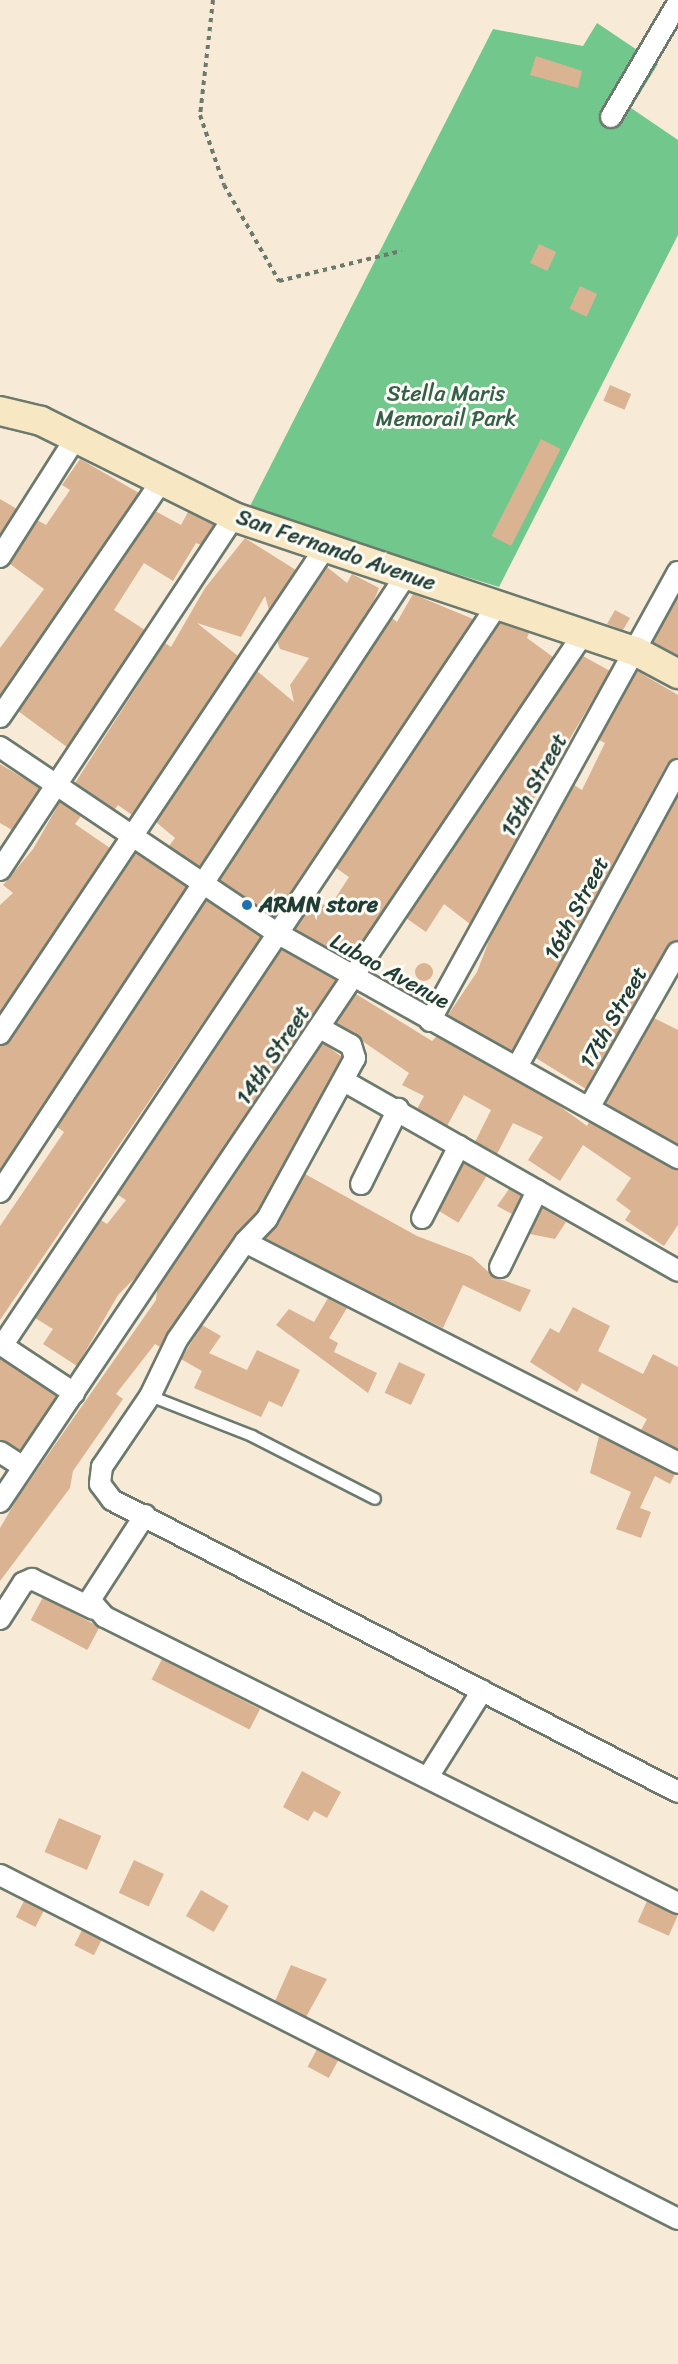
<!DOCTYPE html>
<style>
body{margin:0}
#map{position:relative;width:678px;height:2364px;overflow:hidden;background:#f7ebd8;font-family:Sriracha,sans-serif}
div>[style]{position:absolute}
.green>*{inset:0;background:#71c78c}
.building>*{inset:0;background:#dab392;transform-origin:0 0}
.round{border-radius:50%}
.path>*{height:4px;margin-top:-2px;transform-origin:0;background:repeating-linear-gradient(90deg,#6b7a6d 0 4.5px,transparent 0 9px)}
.roads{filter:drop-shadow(2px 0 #6b7a6d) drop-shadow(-2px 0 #6b7a6d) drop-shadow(0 2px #6b7a6d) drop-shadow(0 -2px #6b7a6d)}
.lane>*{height:10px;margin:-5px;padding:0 5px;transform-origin:5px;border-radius:5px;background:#fff}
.street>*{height:20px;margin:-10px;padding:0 10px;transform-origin:10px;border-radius:10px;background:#fff}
.secondary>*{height:28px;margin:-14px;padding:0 14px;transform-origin:14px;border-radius:14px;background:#f7e8c3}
.dots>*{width:16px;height:16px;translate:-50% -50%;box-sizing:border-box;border:3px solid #fdfcf7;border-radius:50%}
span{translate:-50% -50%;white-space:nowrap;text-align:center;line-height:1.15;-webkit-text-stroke:6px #fdfcf7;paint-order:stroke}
.park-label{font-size:22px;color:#34604a}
.street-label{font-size:22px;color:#1f3d34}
.poi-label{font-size:22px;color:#1f3d34;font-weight:700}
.left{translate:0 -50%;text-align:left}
</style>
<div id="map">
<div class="green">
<i style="clip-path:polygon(597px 23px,658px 64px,631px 108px,678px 140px,678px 235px,499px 587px,248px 510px,493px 29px,583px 46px)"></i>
</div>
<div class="building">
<i style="clip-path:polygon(536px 56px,582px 71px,578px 88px,530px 75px)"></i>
<i style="left:539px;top:244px;width:19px;height:21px;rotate:25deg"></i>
<i style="left:580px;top:286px;width:19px;height:25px;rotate:25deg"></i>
<i style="left:610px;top:385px;width:23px;height:17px;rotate:23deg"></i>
<i style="left:541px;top:439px;width:22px;height:109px;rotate:27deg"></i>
<i style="clip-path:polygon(80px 459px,139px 493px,0 696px,0 648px,44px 589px,10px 564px,37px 520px,46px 525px,70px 490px,62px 485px)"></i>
<i style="clip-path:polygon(0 499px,17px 509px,0 535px)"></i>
<i style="clip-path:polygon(155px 511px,181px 525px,188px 512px,214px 525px,201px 545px,196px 543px,173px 581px,144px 563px,114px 610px,145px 630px,67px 747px,18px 711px)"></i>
<i style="clip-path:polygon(245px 538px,296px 570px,269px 610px,265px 596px,241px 637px,197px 623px,238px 656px,132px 815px,118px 805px,115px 809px,75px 783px,165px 643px,171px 647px,205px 588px)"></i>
<i style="clip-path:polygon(327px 567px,347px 583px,352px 574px,379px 588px,373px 603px,200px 867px,169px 846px,175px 838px,156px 822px,257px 671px,294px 702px,290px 685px,309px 658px,280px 649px,277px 641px)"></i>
<i style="clip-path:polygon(413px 594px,473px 619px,274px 917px,220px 880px,392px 618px,397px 622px)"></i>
<i style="clip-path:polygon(678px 597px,678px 655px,653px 642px)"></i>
<i style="clip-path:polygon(615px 610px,630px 618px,623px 630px,607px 624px)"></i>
<i style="clip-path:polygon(500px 623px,529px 633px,527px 638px,553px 657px,350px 960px,295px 929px,315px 899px,329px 908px,349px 877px,336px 868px)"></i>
<i style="clip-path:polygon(583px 656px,610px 671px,515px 831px,520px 834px,470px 924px,444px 904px,426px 932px,406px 918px)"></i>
<i style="clip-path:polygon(637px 671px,678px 695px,678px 758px,667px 764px,512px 1051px,448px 1015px,477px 972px,490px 938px,574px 785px,582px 790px,605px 743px,599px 740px)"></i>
<i style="clip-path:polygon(0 764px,40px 788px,12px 830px,0 823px)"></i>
<i style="clip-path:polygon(678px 795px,678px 940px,668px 946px,586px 1089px,536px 1058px)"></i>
<i style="clip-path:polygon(60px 802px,81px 816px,75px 824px,110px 848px,0 1012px,0 905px,13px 893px,3px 885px,33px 849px)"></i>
<i style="clip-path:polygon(136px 853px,187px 887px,0 1170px,0 1046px,10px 1041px)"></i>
<i style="clip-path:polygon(206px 900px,261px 937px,0 1320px,0 1226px,64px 1132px,57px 1127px)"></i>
<i style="clip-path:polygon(282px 949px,336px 980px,137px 1276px,118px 1295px,77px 1366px,43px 1344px,53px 1329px,35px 1318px,101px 1220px,107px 1224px,126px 1200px,118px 1195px)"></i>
<i class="round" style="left:415px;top:963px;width:18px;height:18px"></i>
<i style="clip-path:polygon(356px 994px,432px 1041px,437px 1036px,551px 1100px,587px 1126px,589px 1122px,678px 1170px,678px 1225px,664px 1246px,625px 1220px,631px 1211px,616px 1200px,631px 1178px,583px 1145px,560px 1181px,528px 1160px,543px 1137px,513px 1123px,497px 1154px,475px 1142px,491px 1110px,464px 1095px,447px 1126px,417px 1109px,424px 1096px,402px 1085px,409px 1073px,336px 1023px)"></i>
<i style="clip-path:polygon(654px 1018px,678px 1030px,678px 1144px,605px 1103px)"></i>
<i style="clip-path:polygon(323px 1043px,342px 1057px,257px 1212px,235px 1235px,160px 1347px,155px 1344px,116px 1394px,123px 1399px,73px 1471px,70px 1488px,0 1581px,0 1528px,17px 1499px,156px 1300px,157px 1290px)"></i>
<i style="left:464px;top:1163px;width:26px;height:54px;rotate:31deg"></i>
<i style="clip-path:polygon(305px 1174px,417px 1236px,472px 1257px,494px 1277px,531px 1290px,520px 1312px,463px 1285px,443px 1328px,265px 1239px)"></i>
<i style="clip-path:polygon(509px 1189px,521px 1196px,512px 1214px,497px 1206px)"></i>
<i style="clip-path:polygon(542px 1208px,566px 1222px,555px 1239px,530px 1234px)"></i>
<i style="clip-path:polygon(328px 1298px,347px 1308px,329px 1338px,338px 1343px,334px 1352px,377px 1373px,368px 1393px,276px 1325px,289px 1309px,314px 1322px)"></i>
<i style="clip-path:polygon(573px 1307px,610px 1326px,598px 1351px,643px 1374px,653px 1354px,678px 1367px,678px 1450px,641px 1430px,647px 1419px,582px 1383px,577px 1392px,530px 1362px,550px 1328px,559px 1333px)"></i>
<i style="clip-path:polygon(202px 1325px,221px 1336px,209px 1353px,247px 1370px,257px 1350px,300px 1370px,282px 1407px,269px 1401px,261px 1417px,194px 1388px,202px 1371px,181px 1359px)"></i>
<i style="clip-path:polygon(0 1358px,57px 1396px,20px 1451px,0 1440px)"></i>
<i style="left:399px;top:1362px;width:29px;height:34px;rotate:25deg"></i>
<i style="clip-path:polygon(599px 1436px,675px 1474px,670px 1484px,655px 1476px,640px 1508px,651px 1512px,641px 1538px,616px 1529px,631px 1492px,590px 1473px)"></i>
<i style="left:43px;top:1597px;width:64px;height:26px;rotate:28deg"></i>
<i style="left:162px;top:1659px;width:110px;height:23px;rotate:27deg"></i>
<i style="clip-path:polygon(302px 1771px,341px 1792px,327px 1818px,314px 1811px,308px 1821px,283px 1807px)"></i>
<i style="left:59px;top:1818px;width:46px;height:37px;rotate:23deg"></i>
<i style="left:134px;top:1860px;width:33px;height:36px;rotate:25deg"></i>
<i style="left:201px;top:1890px;width:32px;height:30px;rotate:30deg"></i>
<i style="left:24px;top:1901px;width:22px;height:18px;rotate:27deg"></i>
<i style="left:647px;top:1901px;width:34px;height:23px;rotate:24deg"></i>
<i style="left:82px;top:1930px;width:22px;height:17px;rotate:27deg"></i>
<i style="clip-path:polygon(291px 1965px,327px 1979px,306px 2017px,275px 2001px)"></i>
<i style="left:317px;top:2049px;width:24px;height:20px;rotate:28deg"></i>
</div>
<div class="path">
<i style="left:213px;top:0;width:116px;rotate:96.4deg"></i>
<i style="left:200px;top:115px;width:74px;rotate:71.1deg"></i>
<i style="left:224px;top:185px;width:111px;rotate:60.2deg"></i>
<i style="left:279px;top:281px;width:126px;rotate:-13.8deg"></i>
</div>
<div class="roads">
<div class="lane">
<i style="left:150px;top:1396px;width:110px;rotate:21.4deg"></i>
<i style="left:252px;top:1436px;width:138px;rotate:27.1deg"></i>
</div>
<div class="street">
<i style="left:611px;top:117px;width:132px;rotate:-59.6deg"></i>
<i style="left:0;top:557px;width:140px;rotate:-57.6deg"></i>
<i style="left:0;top:717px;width:283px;rotate:-55.6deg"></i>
<i style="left:0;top:747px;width:334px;rotate:33.9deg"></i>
<i style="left:277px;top:933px;width:460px;rotate:29.3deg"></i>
<i style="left:0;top:870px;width:424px;rotate:-56.5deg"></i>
<i style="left:430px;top:1021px;width:513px;rotate:-61.09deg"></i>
<i style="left:320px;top:1028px;width:35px;rotate:29deg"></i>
<i style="left:351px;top:1045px;width:14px;rotate:73deg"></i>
<i style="left:355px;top:1058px;width:183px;rotate:118.7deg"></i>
<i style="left:267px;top:1219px;width:32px;rotate:134deg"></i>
<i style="left:245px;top:1242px;width:486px;rotate:27deg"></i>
<i style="left:0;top:1034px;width:585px;rotate:-56.23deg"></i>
<i style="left:517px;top:1067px;width:338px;rotate:-61.5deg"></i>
<i style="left:344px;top:1081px;width:384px;rotate:29.6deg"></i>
<i style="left:590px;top:1106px;width:177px;rotate:-60.3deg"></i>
<i style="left:361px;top:1184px;width:84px;rotate:-63.7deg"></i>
<i style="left:0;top:1192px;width:739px;rotate:-56.65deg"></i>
<i style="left:422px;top:1218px;width:81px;rotate:-62.8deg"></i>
<i style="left:245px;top:1242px;width:119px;rotate:124.8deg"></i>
<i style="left:177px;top:1340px;width:62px;rotate:115.7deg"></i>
<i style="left:150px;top:1396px;width:86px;rotate:124.1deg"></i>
<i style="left:102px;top:1467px;width:17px;rotate:97deg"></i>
<i style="left:100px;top:1484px;width:20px;rotate:53deg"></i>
<i style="left:112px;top:1500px;width:637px;rotate:27.29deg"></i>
<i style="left:500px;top:1267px;width:85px;rotate:-64deg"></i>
<i style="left:0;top:1344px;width:89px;rotate:33.5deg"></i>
<i style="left:2px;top:1346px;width:893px;rotate:-56.24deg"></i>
<i style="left:0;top:1452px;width:27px;rotate:33deg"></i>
<i style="left:0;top:1502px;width:1046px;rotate:-56.11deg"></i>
<i style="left:145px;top:1515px;width:101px;rotate:122.9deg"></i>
<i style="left:90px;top:1600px;width:23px;rotate:49deg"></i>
<i style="left:105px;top:1617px;width:640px;rotate:26.53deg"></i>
<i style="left:0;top:1619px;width:43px;rotate:-57.4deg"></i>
<i style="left:23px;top:1583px;width:10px;rotate:-24deg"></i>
<i style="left:32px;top:1579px;width:69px;rotate:25.8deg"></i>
<i style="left:428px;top:1777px;width:102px;rotate:-57.9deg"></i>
<i style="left:0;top:1875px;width:760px;rotate:26.9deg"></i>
</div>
<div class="secondary">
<i style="left:0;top:411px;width:42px;rotate:13.7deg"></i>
<i style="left:41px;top:421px;width:216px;rotate:26.4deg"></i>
<i style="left:234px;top:517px;width:423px;rotate:18.5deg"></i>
<i style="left:635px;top:651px;width:49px;rotate:28.1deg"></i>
</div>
</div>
<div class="dots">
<i style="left:247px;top:905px;background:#1f6fb2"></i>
</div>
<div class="park-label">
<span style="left:446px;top:406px">Stella Maris<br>Memorail Park</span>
</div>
<div class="street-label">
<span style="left:336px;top:550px;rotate:19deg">San Fernando Avenue</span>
<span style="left:534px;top:785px;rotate:-61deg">15th Street</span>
<span style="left:576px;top:908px;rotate:-62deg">16th Street</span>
<span style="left:390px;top:971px;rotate:29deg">Lubao Avenue</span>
<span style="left:613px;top:1017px;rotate:-60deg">17th Street</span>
<span style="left:273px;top:1055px;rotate:-56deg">14th Street</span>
</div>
<div class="poi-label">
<span class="left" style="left:259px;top:905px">ARMN store</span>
</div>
</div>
